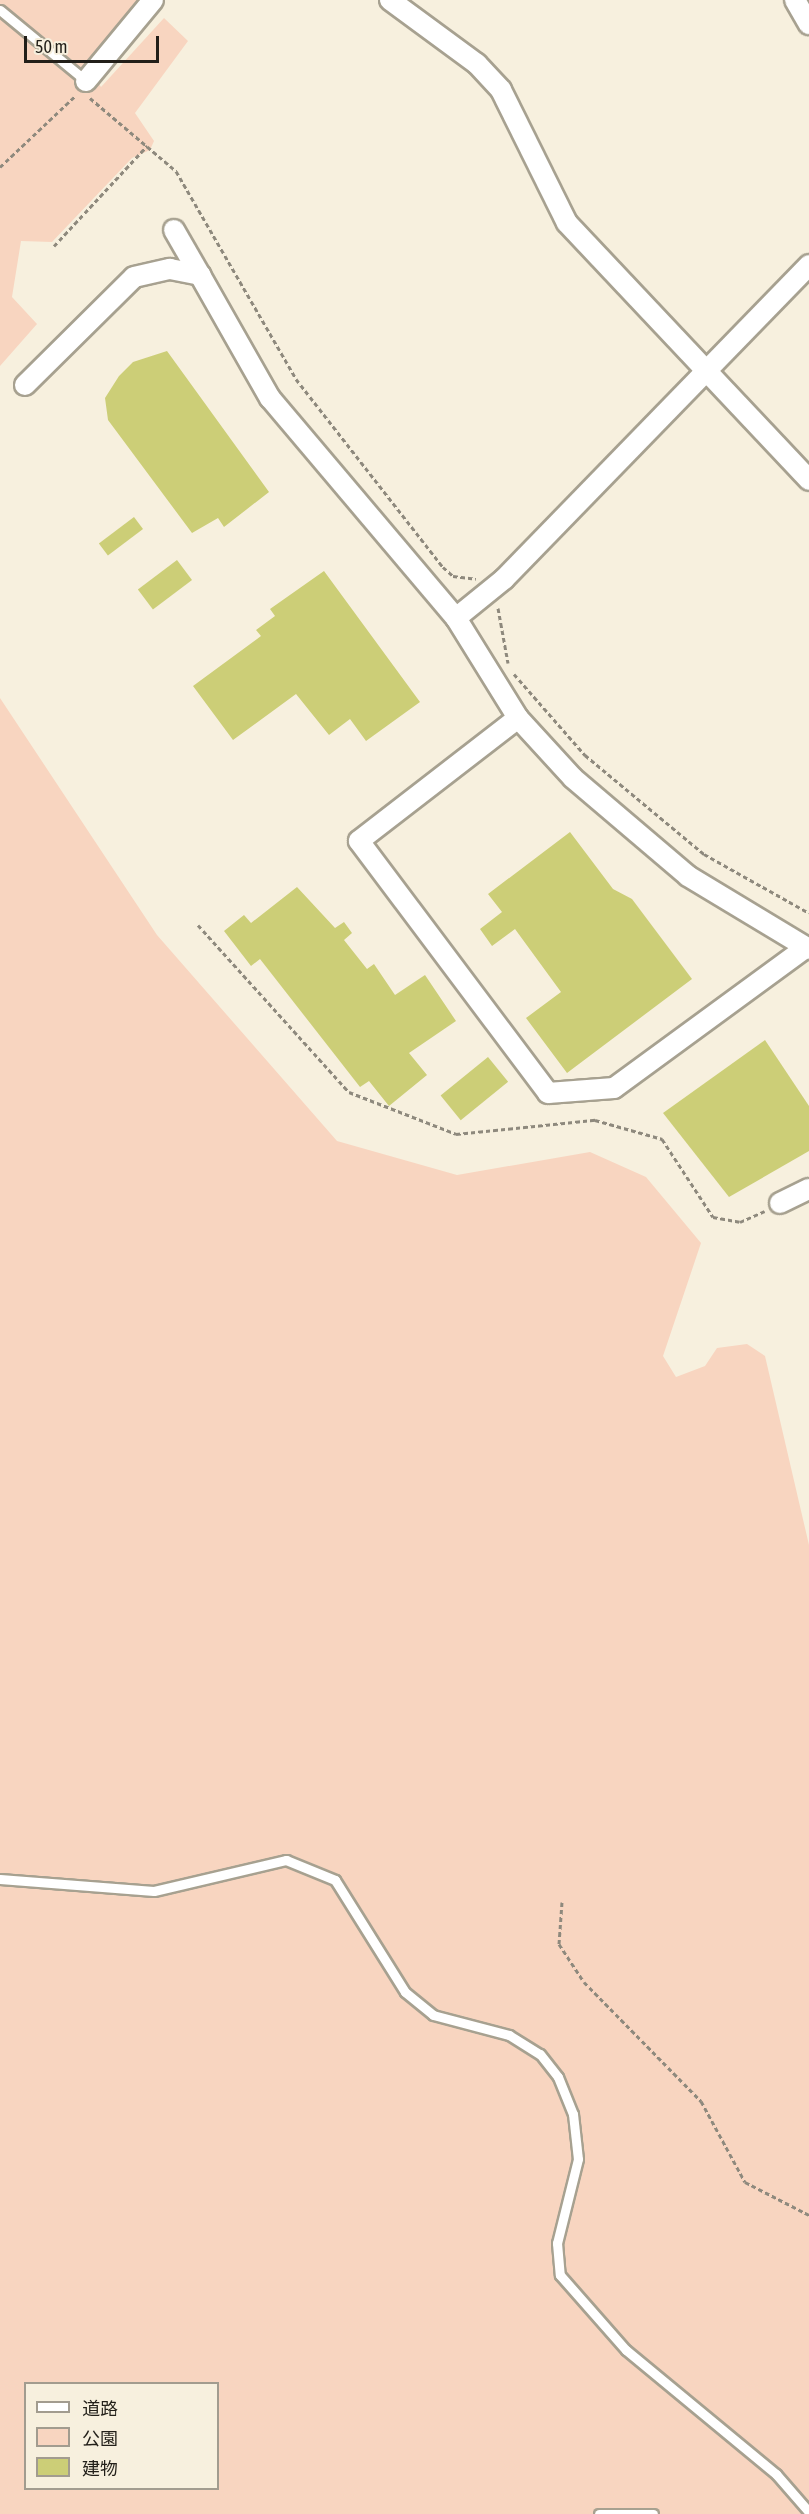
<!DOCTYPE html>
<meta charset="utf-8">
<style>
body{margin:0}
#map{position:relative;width:809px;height:2514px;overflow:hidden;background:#f7f0de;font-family:"Asap Condensed","Noto Sans JP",sans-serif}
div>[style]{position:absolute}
.green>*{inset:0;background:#f8d5c0}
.building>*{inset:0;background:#ccce77;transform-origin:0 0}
.path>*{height:3px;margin-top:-1.5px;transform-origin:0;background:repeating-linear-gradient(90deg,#8e897d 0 4.5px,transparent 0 7.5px)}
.roads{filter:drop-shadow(2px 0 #a7a190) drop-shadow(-2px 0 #a7a190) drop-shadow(0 2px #a7a190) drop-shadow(0 -2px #a7a190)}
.service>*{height:9px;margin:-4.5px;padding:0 4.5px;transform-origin:4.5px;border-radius:4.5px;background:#fff}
.minor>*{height:20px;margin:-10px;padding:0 10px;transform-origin:10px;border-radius:10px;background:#fff}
span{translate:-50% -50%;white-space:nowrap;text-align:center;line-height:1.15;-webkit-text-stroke:4.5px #f7f0de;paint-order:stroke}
.legend{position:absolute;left:24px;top:2382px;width:195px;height:108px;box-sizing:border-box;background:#f7f0de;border:2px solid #a29c8f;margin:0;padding:8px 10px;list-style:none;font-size:18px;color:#221f19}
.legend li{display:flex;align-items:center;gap:12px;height:30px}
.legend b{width:30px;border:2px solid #a29c8f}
.scale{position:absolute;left:24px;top:36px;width:135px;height:27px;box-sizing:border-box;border:3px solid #221f19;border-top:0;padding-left:8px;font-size:18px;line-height:21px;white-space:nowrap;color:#221f19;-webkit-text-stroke:4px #f7f0de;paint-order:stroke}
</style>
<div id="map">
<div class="green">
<i style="clip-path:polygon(0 0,142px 0,87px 67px,101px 87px,164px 18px,188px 41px,135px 113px,154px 141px,150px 150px,132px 158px,52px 242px,21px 241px,12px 297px,37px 324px,0 366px)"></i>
<i style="clip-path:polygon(evenodd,0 698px,157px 935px,337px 1141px,457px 1175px,590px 1152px,646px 1177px,701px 1243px,663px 1356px,676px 1377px,705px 1366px,717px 1348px,747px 1344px,765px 1356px,809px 1545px,809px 2514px,0 2514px,0 698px,26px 2384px,218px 2384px,218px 2488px,26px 2488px,26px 2384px)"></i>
</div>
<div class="building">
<i style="clip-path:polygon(167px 351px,269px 492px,224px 527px,218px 518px,192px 533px,108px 420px,105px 398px,119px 376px,133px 362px)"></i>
<i style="left:134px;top:517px;width:15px;height:44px;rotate:53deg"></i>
<i style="left:177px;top:560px;width:25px;height:49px;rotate:53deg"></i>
<i style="clip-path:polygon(324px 571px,420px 702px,366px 741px,350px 719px,329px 735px,296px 694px,233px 740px,193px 686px,261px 636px,256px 630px,275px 616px,270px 609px)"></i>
<i style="clip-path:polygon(570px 832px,613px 889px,632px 899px,692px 979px,567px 1073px,526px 1018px,561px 992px,515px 929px,492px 946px,480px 929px,502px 912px,488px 894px)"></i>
<i style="clip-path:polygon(297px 887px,335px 928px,344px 922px,352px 933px,344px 940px,367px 969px,374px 964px,395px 995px,425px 975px,456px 1021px,409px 1053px,427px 1075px,389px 1106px,369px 1081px,360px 1087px,260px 959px,251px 966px,224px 931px,244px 915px,251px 923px)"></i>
<i style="clip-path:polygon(765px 1040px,809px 1106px,809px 1151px,729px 1197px,663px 1113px)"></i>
<i style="left:488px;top:1057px;width:32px;height:61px;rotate:51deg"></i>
</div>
<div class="path">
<i style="left:90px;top:98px;width:113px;rotate:40.3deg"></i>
<i style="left:176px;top:171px;width:240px;rotate:60deg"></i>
<i style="left:296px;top:379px;width:239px;rotate:52deg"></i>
<i style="left:443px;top:567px;width:13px;rotate:42deg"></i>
<i style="left:453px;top:576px;width:23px;rotate:7deg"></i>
<i style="left:0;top:167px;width:103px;rotate:-43.4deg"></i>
<i style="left:54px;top:246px;width:137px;rotate:-47.1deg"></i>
<i style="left:498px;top:608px;width:56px;rotate:79.7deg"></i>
<i style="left:514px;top:674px;width:108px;rotate:48.8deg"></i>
<i style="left:585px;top:755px;width:155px;rotate:39.8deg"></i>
<i style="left:704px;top:854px;width:120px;rotate:29.3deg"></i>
<i style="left:198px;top:925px;width:225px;rotate:47.9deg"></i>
<i style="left:349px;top:1092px;width:115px;rotate:21.4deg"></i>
<i style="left:456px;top:1134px;width:140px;rotate:-5.8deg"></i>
<i style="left:595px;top:1120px;width:70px;rotate:15.8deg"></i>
<i style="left:662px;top:1139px;width:93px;rotate:56.8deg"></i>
<i style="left:713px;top:1217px;width:27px;rotate:10deg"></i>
<i style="left:740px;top:1222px;width:27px;rotate:-24deg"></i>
<i style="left:562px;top:1902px;width:42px;rotate:94.1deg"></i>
<i style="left:559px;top:1944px;width:45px;rotate:56.7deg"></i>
<i style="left:584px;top:1982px;width:167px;rotate:45.5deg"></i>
<i style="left:701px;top:2101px;width:92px;rotate:61.5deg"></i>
<i style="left:745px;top:2182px;width:72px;rotate:27.3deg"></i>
</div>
<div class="roads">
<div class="service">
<i style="left:0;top:10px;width:112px;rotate:39.5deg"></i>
<i style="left:0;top:1879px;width:154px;rotate:4.5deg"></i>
<i style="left:154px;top:1891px;width:136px;rotate:-13.2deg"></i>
<i style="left:286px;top:1860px;width:53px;rotate:22.2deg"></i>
<i style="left:335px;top:1880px;width:132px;rotate:58deg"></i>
<i style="left:405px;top:1992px;width:36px;rotate:39deg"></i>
<i style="left:433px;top:2015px;width:79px;rotate:14.7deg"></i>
<i style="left:509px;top:2035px;width:36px;rotate:32deg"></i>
<i style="left:540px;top:2054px;width:29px;rotate:52deg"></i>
<i style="left:558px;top:2077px;width:40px;rotate:68deg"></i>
<i style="left:573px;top:2114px;width:45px;rotate:83.7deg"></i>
<i style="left:578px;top:2159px;width:87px;rotate:104deg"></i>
<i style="left:557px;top:2243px;width:32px;rotate:85deg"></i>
<i style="left:560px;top:2275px;width:100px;rotate:48.7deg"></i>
<i style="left:626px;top:2350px;width:195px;rotate:39.6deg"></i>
<i style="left:776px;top:2474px;width:50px;rotate:49deg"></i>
<i style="left:599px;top:2514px;width:54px"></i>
</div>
<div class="minor">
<i style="left:390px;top:0;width:108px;rotate:36.3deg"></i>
<i style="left:477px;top:64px;width:35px;rotate:47deg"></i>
<i style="left:501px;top:90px;width:148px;rotate:63.6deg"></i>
<i style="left:567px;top:223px;width:353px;rotate:46.7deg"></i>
<i style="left:795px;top:0;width:28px;rotate:60deg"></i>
<i style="left:86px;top:81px;width:105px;rotate:-50.4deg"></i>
<i style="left:174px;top:230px;width:52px;rotate:60deg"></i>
<i style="left:25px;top:385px;width:153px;rotate:-44.7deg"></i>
<i style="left:134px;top:277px;width:37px;rotate:-13deg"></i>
<i style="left:170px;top:269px;width:31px;rotate:11deg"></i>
<i style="left:200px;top:275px;width:142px;rotate:60.4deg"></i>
<i style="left:270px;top:398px;width:288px;rotate:49.8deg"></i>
<i style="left:456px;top:618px;width:118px;rotate:58.2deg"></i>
<i style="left:518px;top:718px;width:81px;rotate:47.5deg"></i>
<i style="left:573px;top:778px;width:151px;rotate:40.4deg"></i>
<i style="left:688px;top:876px;width:141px;rotate:31.1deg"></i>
<i style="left:456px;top:618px;width:62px;rotate:-39.1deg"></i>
<i style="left:504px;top:579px;width:438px;rotate:-45.8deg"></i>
<i style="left:518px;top:718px;width:201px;rotate:142.3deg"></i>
<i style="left:359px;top:841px;width:315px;rotate:53.1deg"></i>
<i style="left:548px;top:1093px;width:66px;rotate:-4.3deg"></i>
<i style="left:614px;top:1088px;width:237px;rotate:-36.2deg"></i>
<i style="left:780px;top:1203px;width:32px;rotate:-26deg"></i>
</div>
</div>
<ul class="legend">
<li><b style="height:8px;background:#fff"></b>道路</li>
<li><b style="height:16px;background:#f8d5c0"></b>公園</li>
<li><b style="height:16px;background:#ccce77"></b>建物</li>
</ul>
<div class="scale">50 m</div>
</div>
